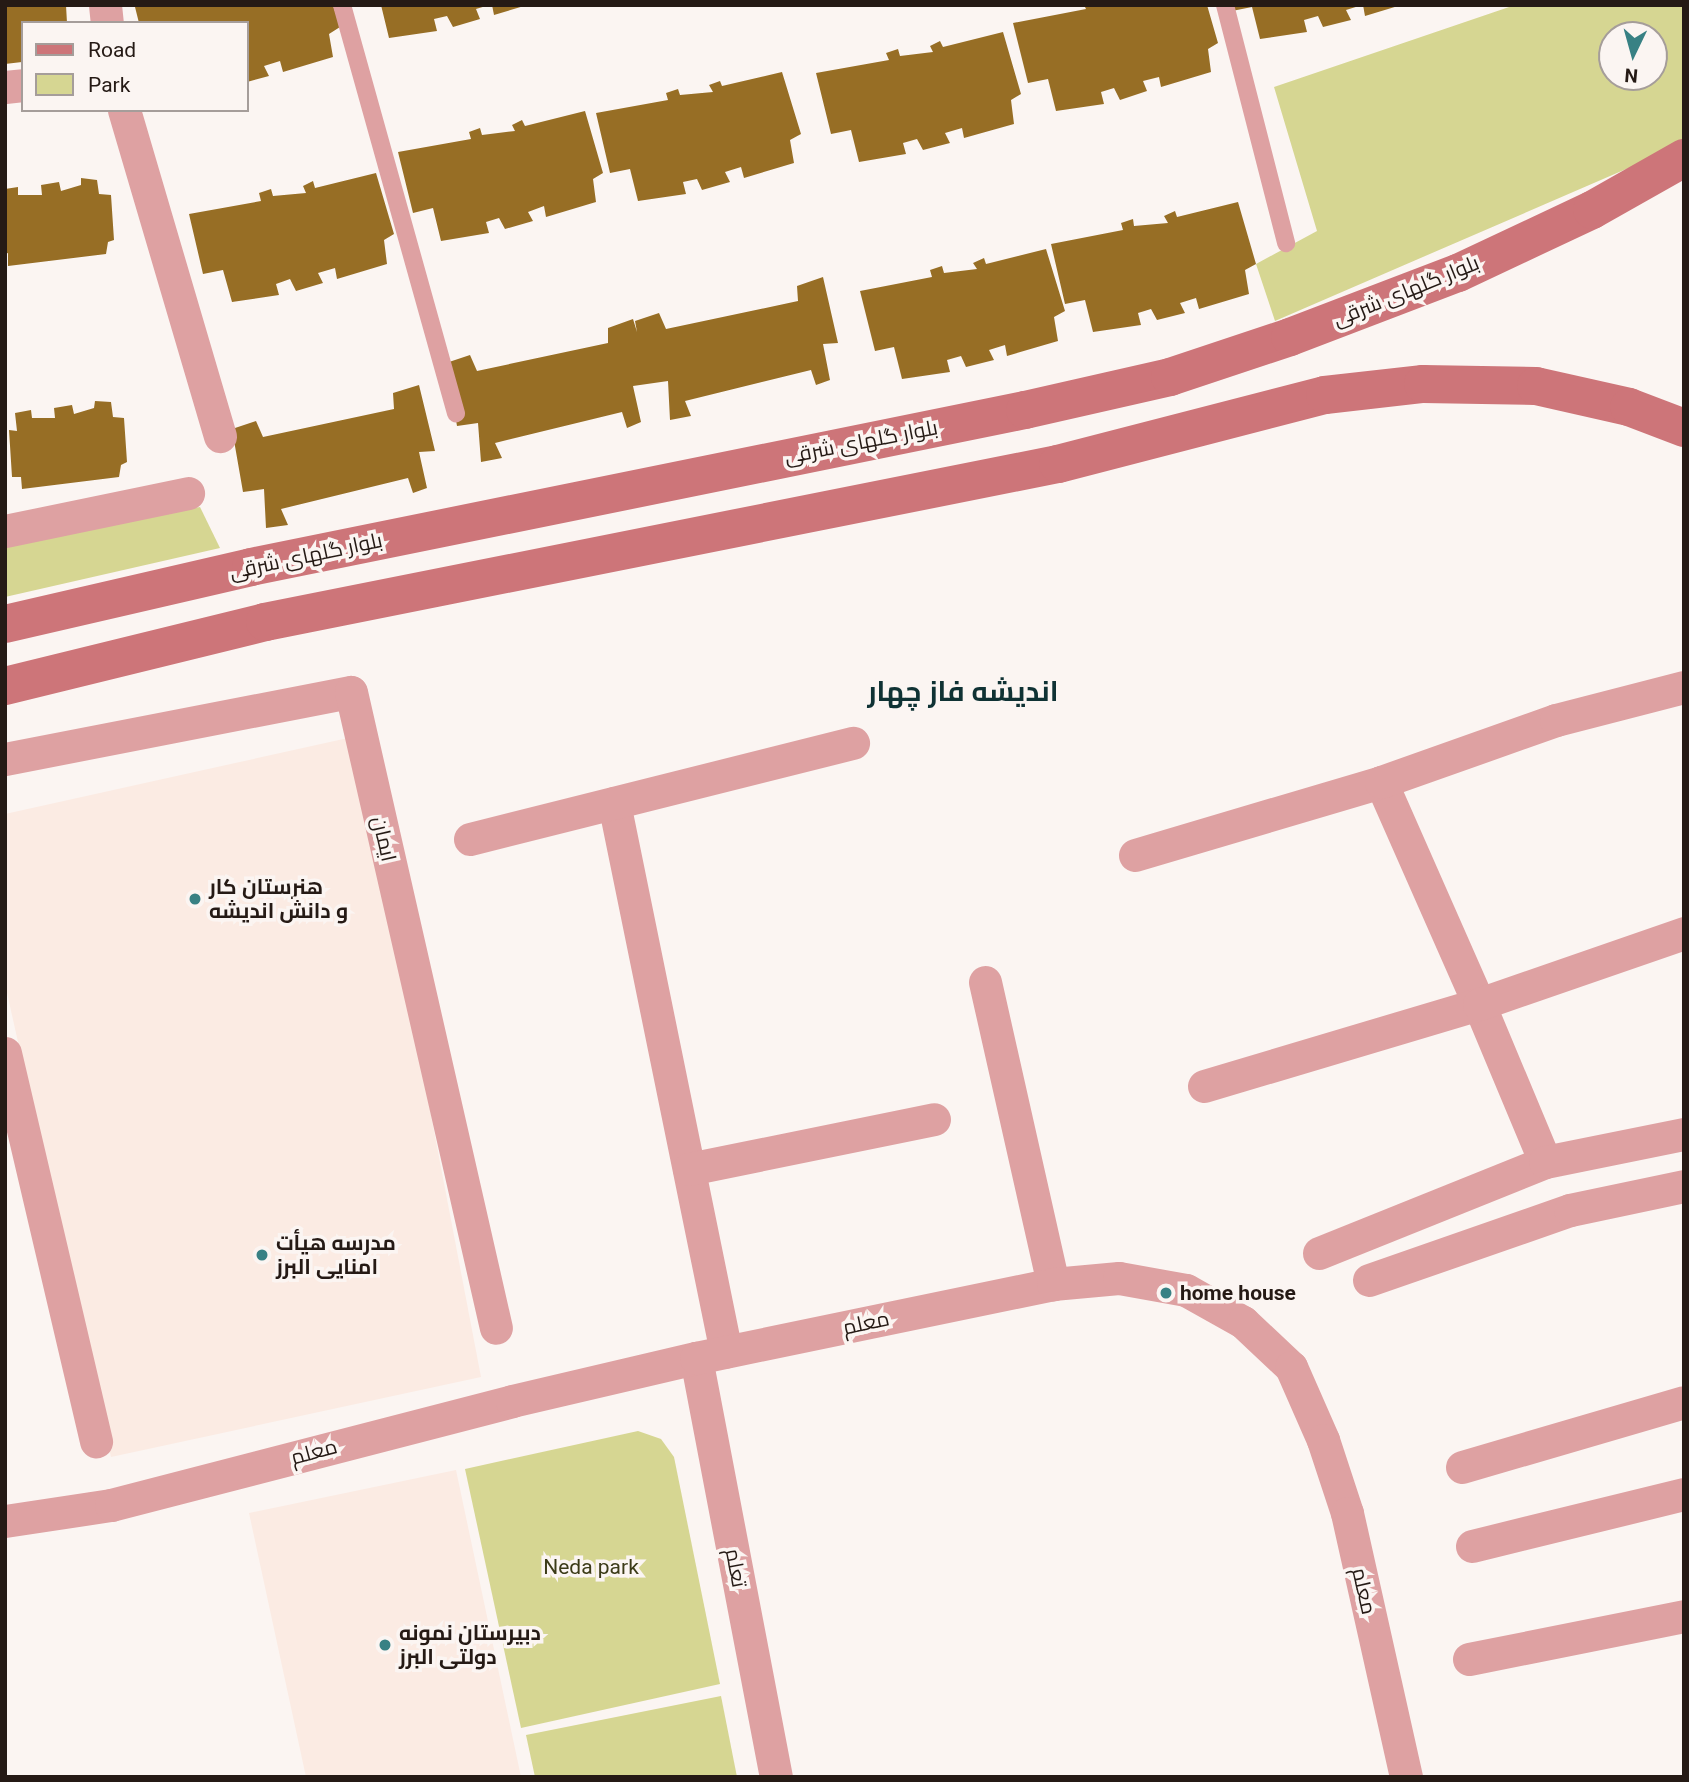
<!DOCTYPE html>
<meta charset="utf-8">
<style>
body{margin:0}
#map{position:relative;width:1689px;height:1782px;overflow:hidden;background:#fbf5f2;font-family:Roboto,Cairo,sans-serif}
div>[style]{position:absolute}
.built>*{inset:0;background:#fbebe3}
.green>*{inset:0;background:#d6d692}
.building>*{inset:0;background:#976e25}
.service>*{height:18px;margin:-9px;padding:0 9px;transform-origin:9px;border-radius:9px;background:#dea1a2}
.minor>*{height:33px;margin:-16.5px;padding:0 16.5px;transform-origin:16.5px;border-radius:16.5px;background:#dea1a2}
.secondary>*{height:38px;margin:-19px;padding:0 19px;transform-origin:19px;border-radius:19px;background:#cd7579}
.dots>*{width:19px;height:19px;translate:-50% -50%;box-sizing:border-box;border:4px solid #fbf5f2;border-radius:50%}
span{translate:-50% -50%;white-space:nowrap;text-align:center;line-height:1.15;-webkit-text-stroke:7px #fbf5f2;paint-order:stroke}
.street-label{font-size:21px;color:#251a15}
.poi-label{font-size:21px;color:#251a15;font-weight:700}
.left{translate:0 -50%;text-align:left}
.park-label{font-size:21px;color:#3c3b18}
.district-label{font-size:28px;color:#0f3234;font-weight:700}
.frame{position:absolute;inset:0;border:7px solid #251a15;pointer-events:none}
.legend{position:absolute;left:21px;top:21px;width:228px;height:91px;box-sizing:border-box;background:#fbf5f2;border:2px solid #a59d9a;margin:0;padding:9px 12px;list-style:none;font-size:21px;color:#251a15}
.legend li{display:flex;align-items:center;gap:14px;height:35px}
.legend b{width:35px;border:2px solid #a59d9a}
.north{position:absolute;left:1598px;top:21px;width:70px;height:70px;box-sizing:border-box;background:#fbf5f2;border:2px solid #a59d9a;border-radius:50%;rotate:185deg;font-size:19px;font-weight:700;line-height:28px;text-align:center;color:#251a15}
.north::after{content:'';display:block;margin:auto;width:24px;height:32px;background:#388184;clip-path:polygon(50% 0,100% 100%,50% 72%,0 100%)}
</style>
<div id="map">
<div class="built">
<i style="clip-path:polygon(348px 738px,418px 1047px,481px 1377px,111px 1457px,5px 984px,5px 814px)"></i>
<i style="clip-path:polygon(456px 1470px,521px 1777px,306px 1777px,249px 1513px)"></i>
</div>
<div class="green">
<i style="clip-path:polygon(evenodd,1515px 5px,1684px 5px,1684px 144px,1275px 321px,1256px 264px,1317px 231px,1274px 87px,1515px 5px,1612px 35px,1654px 35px,1654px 77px,1612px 77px,1612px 35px)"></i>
<i style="clip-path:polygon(200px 507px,220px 548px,5px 597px,5px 544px)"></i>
<i style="clip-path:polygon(638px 1431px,661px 1439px,674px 1457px,720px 1684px,521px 1728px,465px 1469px)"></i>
<i style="clip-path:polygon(721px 1696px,737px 1777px,535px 1777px,526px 1735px)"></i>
</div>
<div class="building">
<i style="clip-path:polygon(5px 5px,66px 5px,67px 23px,23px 23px,22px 62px,5px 64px)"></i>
<i style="clip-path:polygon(145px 5px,333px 5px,340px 27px,329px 34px,333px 57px,283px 72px,280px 61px,264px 66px,269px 76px,247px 82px,247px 23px,139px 23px,135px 7px)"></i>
<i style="clip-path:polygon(381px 5px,486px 5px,486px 6px,476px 9px,480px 19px,453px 27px,447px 16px,434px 19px,437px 31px,389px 38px)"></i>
<i style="clip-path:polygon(492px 5px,524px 5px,524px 6px,494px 15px)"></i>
<i style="clip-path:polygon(1084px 5px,1207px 5px,1218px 43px,1208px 49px,1211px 72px,1161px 87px,1159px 77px,1143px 81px,1147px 91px,1120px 100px,1114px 88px,1101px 92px,1104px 104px,1056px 111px,1048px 79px,1028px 83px,1013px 23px,1086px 9px)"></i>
<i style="clip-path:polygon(1230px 5px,1359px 5px,1359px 6px,1346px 10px,1351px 20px,1323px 27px,1318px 16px,1304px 20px,1307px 32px,1260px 39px,1252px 7px,1232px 11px)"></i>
<i style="clip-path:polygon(1363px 5px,1398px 5px,1398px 6px,1365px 16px)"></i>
<i style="clip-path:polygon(1003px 32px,1021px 94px,1011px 100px,1014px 124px,964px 138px,962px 128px,945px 133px,950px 143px,923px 150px,917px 139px,903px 143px,906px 154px,859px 162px,851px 130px,831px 134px,816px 73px,889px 60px,886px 53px,898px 49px,900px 56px,933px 52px,930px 46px,940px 41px,943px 47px)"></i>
<i style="clip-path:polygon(782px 72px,801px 134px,790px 140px,794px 163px,744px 178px,741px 167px,725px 172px,730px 182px,702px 190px,697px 179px,683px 182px,686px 194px,638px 201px,630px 169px,610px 173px,596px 113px,668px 100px,666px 93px,678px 89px,680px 95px,713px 92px,709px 85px,720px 81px,722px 86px)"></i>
<i style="clip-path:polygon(585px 111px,603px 173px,593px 179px,596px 202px,546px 217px,544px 206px,528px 212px,533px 221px,505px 229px,499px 218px,486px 222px,489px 233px,441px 241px,433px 208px,413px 213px,398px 152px,471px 139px,469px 132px,480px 128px,482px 135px,515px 131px,512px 125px,522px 120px,525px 126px)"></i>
<i style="clip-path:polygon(376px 173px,394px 234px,384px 240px,387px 264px,337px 279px,335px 268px,318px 273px,323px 283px,296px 291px,290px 279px,276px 284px,279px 295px,232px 302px,223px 270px,203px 274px,189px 214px,261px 201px,259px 193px,271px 189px,273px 196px,306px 193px,303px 186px,313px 181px,315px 188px)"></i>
<i style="clip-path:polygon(81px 178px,97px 180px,99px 194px,111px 195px,114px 240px,108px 242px,106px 254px,8px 266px,8px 253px,5px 254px,5px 189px,18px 187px,18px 195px,42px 195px,41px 185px,59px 182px,61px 191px,81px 185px)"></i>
<i style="clip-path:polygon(1238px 202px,1256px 264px,1245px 270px,1249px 294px,1199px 309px,1196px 298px,1180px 303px,1185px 313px,1157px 320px,1151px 309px,1138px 313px,1141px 325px,1093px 332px,1085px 300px,1065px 304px,1051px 244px,1123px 230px,1121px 223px,1133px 219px,1134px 226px,1168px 223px,1164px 216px,1175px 211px,1177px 217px)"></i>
<i style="clip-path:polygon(1046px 249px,1065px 311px,1054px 317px,1058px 341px,1007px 356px,1005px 345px,989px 350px,994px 360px,966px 367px,961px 356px,947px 360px,950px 372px,902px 379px,894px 347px,875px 351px,860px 291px,932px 277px,930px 270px,942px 266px,944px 273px,977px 269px,973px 263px,984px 258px,986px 264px)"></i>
<i style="clip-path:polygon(823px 277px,838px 343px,823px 344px,830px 380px,816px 385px,811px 370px,685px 401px,691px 416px,670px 420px,668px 381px,633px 386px,641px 422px,627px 428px,622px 412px,495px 443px,502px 458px,481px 462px,478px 423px,457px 426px,446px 363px,470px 355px,477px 371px,608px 343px,608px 328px,633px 319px,637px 332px,635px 321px,659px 313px,666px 329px,798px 301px,797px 286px)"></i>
<i style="clip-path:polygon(419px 385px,435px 451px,419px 452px,427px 488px,413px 493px,408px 478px,281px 509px,288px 525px,266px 528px,264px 489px,243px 492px,232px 429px,256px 421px,263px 437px,394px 409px,393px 393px)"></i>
<i style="clip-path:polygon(95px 401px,111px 402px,113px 417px,124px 418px,127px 462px,121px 465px,119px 477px,22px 489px,21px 477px,12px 477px,9px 430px,17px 431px,15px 413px,31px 410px,32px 418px,55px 418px,54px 408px,72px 405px,74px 414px,94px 408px)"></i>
</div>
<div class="service">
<i style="left:342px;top:5px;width:424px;rotate:74.4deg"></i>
<i style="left:1225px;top:5px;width:246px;rotate:75.6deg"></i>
</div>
<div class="minor">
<i style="left:105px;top:5px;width:18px;rotate:84deg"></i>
<i style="left:5px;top:87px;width:18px;rotate:-6deg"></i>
<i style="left:124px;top:110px;width:340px;rotate:73.6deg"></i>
<i style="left:5px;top:531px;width:187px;rotate:-11.7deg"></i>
<i style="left:5px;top:759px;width:352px;rotate:-11deg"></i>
<i style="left:351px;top:692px;width:652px;rotate:77.16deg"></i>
<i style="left:1381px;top:782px;width:243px;rotate:66.2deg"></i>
<i style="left:1479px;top:1004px;width:171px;rotate:67.3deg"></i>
<i style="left:614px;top:803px;width:560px;rotate:78.47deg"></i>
<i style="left:470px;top:839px;width:395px;rotate:-14.1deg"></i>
<i style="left:1135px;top:855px;width:257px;rotate:-16.5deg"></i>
<i style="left:1381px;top:782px;width:186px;rotate:-19.5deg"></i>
<i style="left:1556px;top:720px;width:132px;rotate:-14.5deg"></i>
<i style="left:985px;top:982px;width:310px;rotate:77.3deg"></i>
<i style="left:5px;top:1053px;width:399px;rotate:76.8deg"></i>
<i style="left:1204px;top:1086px;width:287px;rotate:-16.6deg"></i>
<i style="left:1479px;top:1004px;width:217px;rotate:-19.1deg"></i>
<i style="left:689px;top:1169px;width:250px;rotate:-11.5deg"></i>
<i style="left:1319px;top:1253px;width:244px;rotate:-21.9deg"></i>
<i style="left:1545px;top:1162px;width:142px;rotate:-11.4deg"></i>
<i style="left:1369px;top:1280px;width:213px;rotate:-19.2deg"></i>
<i style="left:1570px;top:1210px;width:116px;rotate:-11.9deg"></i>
<i style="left:696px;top:1358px;width:427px;rotate:79.2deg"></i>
<i style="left:1462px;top:1467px;width:231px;rotate:-16.3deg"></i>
<i style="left:5px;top:1521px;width:107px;rotate:-8.6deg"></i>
<i style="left:111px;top:1505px;width:414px;rotate:-14.5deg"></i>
<i style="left:512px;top:1401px;width:189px;rotate:-13.2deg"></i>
<i style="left:696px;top:1358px;width:365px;rotate:-11.7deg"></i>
<i style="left:1053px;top:1284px;width:66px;rotate:-5.2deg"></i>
<i style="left:1119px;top:1278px;width:68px;rotate:10.2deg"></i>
<i style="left:1186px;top:1290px;width:65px;rotate:29.3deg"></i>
<i style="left:1243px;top:1322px;width:66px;rotate:43.2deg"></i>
<i style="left:1291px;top:1367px;width:80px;rotate:66.3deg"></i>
<i style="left:1323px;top:1440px;width:77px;rotate:71.8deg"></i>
<i style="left:1347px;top:1513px;width:271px;rotate:77.4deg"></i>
<i style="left:1472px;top:1546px;width:218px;rotate:-13.8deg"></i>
<i style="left:1469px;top:1659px;width:219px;rotate:-11.3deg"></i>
</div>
<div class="secondary">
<i style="left:5px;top:624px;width:253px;rotate:-13deg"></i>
<i style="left:251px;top:567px;width:790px;rotate:-11.47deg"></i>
<i style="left:1025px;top:410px;width:149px;rotate:-12.8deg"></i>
<i style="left:1170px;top:377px;width:126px;rotate:-18.4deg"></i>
<i style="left:1290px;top:337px;width:180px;rotate:-20.9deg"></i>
<i style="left:1458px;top:273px;width:148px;rotate:-25.2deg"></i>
<i style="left:1592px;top:210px;width:106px;rotate:-29.5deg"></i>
<i style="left:5px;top:686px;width:268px;rotate:-13.8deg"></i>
<i style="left:265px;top:622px;width:809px;rotate:-11.27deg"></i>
<i style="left:1058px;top:464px;width:276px;rotate:-14.5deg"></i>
<i style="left:1325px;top:395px;width:99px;rotate:-6.4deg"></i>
<i style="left:1423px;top:384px;width:113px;rotate:1deg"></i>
<i style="left:1536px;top:386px;width:95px;rotate:12.7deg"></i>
<i style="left:1629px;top:407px;width:59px;rotate:20.9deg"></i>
</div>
<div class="dots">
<i style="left:195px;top:899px;background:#388184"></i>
<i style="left:262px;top:1255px;background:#388184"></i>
<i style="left:1166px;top:1293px;background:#388184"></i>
<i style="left:385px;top:1645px;background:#388184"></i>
</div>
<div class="street-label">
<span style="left:1406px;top:291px;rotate:-22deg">بلوار گلهای شرقی</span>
<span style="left:861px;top:442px;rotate:-11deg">بلوار گلهای شرقی</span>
<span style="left:306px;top:556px;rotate:-12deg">بلوار گلهای شرقی</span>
<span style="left:384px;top:839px;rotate:77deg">ایمان</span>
<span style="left:866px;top:1323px;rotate:-12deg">معلم</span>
<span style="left:314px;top:1452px;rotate:-15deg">معلم</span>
<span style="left:736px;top:1568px;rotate:79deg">تعلم</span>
<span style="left:1364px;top:1591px;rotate:77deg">معلم</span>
</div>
<div class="poi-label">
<span class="left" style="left:209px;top:899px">هنرستان کار<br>و دانش اندیشه</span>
<span class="left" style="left:276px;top:1255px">مدرسه هیأت<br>امنایی البرز</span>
<span class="left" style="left:1180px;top:1293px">home house</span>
<span class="left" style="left:399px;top:1645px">دبیرستان نمونه<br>دولتی البرز</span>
</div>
<div class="park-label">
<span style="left:591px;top:1567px">Neda park</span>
</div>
<div class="district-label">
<span style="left:963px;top:692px">اندیشه فاز چهار</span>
</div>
<div class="frame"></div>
<ul class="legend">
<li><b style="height:9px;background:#cd7579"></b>Road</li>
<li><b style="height:19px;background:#d6d692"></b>Park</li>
</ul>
<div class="north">N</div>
</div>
